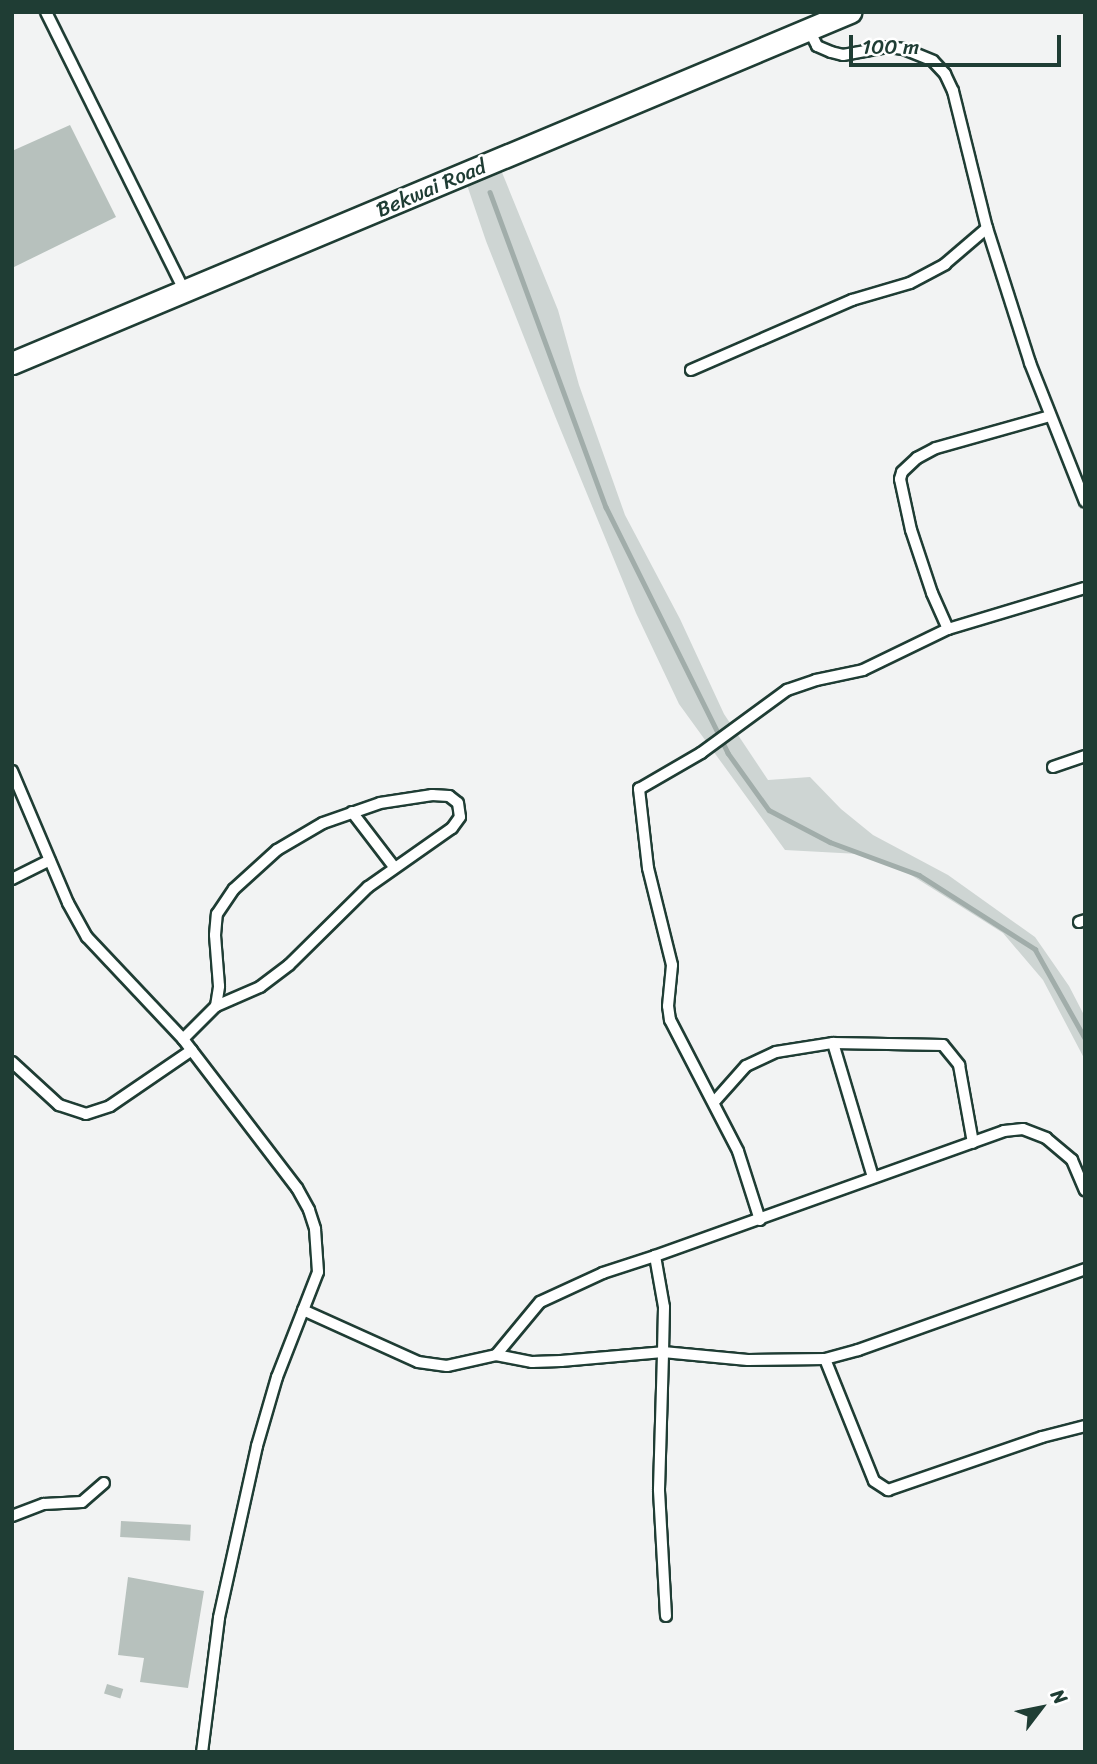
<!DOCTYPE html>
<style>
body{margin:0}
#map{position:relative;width:1097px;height:1764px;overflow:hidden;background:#f2f3f3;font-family:Sriracha,sans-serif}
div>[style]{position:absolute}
.green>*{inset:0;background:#ced5d3}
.stream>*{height:4.5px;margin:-2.25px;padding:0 2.25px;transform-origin:2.25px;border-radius:2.25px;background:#a1adaa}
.building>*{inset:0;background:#b7c1bd;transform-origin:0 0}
.roads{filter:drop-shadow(2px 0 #1f3d34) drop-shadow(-2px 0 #1f3d34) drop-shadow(0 2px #1f3d34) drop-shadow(0 -2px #1f3d34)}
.street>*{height:10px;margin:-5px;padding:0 5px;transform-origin:5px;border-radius:5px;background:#fff}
.highway>*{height:21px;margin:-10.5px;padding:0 10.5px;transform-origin:10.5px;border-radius:10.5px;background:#fff}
span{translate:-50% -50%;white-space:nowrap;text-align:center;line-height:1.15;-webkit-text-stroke:5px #fff;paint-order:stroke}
.street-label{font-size:21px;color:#1f3d34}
.frame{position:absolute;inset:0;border:14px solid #1f3d34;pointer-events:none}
.north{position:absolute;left:1006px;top:1673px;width:70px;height:70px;-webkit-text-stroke:5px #fff;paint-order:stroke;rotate:58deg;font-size:19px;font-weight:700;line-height:28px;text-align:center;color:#1f3d34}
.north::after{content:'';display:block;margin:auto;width:24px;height:32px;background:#1f3d34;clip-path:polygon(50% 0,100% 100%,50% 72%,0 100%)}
.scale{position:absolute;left:849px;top:35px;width:212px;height:32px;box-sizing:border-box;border:4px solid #1f3d34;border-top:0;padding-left:9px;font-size:21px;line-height:24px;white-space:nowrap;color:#1f3d34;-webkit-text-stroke:5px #fff;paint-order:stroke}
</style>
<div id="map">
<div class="green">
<i style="clip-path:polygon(501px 170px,558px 310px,579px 385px,625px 515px,680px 619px,724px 714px,768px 780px,810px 777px,841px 809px,873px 835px,948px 875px,1035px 937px,1069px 986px,1085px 1017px,1085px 1060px,1043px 980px,1003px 933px,900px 868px,859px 854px,785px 850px,679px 704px,636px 613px,555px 416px,486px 241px,467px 185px)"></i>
</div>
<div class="stream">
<i style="left:490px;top:192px;width:336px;rotate:69.8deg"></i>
<i style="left:606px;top:507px;width:275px;rotate:63.6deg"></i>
<i style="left:728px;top:753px;width:70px;rotate:54.3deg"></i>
<i style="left:769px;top:810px;width:69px;rotate:27.7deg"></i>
<i style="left:830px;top:842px;width:95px;rotate:20.3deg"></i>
<i style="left:919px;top:875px;width:138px;rotate:32.5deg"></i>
<i style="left:1035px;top:949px;width:102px;rotate:60.7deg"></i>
</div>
<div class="building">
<i style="clip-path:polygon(70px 125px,116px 217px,12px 268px,12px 151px)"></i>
<i style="left:121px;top:1521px;width:70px;height:16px;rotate:3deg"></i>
<i style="clip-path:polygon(128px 1577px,204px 1591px,188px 1688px,140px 1682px,144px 1658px,118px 1655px)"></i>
<i style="left:107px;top:1684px;width:17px;height:10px;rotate:17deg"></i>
</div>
<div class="roads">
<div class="street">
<i style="left:46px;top:12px;width:310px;rotate:63.6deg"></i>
<i style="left:809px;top:30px;width:18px;rotate:63deg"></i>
<i style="left:817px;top:46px;width:15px;rotate:23deg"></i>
<i style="left:831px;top:52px;width:12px;rotate:14deg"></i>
<i style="left:843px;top:55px;width:46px;rotate:-10.1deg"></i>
<i style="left:888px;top:47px;width:16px;rotate:7deg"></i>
<i style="left:904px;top:49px;width:31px;rotate:22deg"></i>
<i style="left:933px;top:61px;width:18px;rotate:47deg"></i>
<i style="left:945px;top:74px;width:19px;rotate:65deg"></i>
<i style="left:953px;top:91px;width:141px;rotate:76.1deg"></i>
<i style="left:987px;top:228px;width:142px;rotate:72.3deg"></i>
<i style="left:1030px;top:363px;width:149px;rotate:68.4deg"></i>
<i style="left:691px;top:370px;width:176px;rotate:-23.5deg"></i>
<i style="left:852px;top:300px;width:60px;rotate:-16.3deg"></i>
<i style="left:910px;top:283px;width:40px;rotate:-28deg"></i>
<i style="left:945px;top:264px;width:55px;rotate:-40.6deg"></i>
<i style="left:948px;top:629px;width:39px;rotate:-114deg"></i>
<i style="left:932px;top:593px;width:66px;rotate:-108.4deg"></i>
<i style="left:911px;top:530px;width:52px;rotate:-102.2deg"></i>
<i style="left:900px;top:479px;width:7px;rotate:-74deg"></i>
<i style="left:902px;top:472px;width:21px;rotate:-43deg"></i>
<i style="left:917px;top:458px;width:21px;rotate:-28deg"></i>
<i style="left:936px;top:448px;width:118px;rotate:-15.7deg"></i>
<i style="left:1053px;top:767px;width:34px;rotate:-19deg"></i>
<i style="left:12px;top:771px;width:143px;rotate:67deg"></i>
<i style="left:68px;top:903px;width:39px;rotate:61deg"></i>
<i style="left:87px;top:937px;width:140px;rotate:46.7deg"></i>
<i style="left:183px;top:1039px;width:188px;rotate:52.6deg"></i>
<i style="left:297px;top:1188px;width:25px;rotate:61deg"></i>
<i style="left:309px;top:1210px;width:20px;rotate:72deg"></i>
<i style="left:315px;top:1229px;width:43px;rotate:86deg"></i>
<i style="left:318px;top:1272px;width:113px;rotate:111.3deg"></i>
<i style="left:277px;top:1377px;width:72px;rotate:106.2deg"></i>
<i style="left:257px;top:1446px;width:176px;rotate:102.5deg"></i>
<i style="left:219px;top:1618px;width:135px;rotate:97.2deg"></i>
<i style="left:352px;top:812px;width:69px;rotate:52.6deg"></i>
<i style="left:12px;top:879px;width:42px;rotate:-26.6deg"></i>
<i style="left:1079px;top:922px;width:6px;rotate:-18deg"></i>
<i style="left:183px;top:1039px;width:47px;rotate:-45deg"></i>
<i style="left:216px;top:1006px;width:20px;rotate:-81deg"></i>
<i style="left:219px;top:986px;width:51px;rotate:-94.5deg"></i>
<i style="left:215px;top:935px;width:21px;rotate:-85deg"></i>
<i style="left:217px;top:914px;width:30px;rotate:-56deg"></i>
<i style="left:234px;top:889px;width:58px;rotate:-42.2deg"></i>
<i style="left:277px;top:850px;width:53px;rotate:-30.4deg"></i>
<i style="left:323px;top:823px;width:60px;rotate:-19.3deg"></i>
<i style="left:380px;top:803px;width:53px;rotate:-8.7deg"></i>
<i style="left:432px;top:795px;width:17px;rotate:3deg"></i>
<i style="left:449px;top:796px;width:11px;rotate:38deg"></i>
<i style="left:458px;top:803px;width:14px;rotate:82deg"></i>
<i style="left:460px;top:817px;width:14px;rotate:126deg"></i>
<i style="left:452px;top:828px;width:103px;rotate:144.9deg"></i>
<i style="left:368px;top:887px;width:111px;rotate:135.4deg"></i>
<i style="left:289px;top:965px;width:36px;rotate:143deg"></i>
<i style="left:260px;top:987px;width:48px;rotate:156.6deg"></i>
<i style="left:833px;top:1043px;width:140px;rotate:73.4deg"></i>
<i style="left:12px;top:1062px;width:64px;rotate:42.5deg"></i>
<i style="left:59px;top:1105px;width:28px;rotate:18deg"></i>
<i style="left:86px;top:1114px;width:25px;rotate:-18deg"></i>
<i style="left:110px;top:1106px;width:99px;rotate:-34.3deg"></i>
<i style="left:714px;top:1102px;width:48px;rotate:-48.4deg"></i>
<i style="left:746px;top:1066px;width:33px;rotate:-25deg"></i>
<i style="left:776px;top:1052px;width:58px;rotate:-9deg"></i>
<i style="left:833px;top:1043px;width:110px;rotate:1deg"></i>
<i style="left:943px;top:1045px;width:26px;rotate:51deg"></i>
<i style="left:959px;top:1065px;width:79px;rotate:79.8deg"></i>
<i style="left:760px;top:1220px;width:72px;rotate:-107.7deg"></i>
<i style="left:738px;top:1151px;width:148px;rotate:-117.4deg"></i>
<i style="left:670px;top:1020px;width:14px;rotate:-98deg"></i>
<i style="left:668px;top:1006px;width:41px;rotate:-84.4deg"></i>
<i style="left:672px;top:965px;width:100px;rotate:-103.9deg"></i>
<i style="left:648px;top:868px;width:80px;rotate:-96.5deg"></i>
<i style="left:639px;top:789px;width:72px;rotate:-30.1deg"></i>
<i style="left:701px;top:753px;width:107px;rotate:-36.2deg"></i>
<i style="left:787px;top:690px;width:31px;rotate:-19deg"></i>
<i style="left:816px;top:680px;width:48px;rotate:-12deg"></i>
<i style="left:863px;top:670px;width:94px;rotate:-25.8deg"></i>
<i style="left:948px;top:629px;width:143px;rotate:-16.7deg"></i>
<i style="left:655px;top:1256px;width:371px;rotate:-19.7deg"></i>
<i style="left:1004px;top:1131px;width:19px;rotate:-6deg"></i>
<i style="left:1023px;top:1129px;width:25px;rotate:21deg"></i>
<i style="left:1046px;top:1138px;width:34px;rotate:40deg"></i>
<i style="left:1072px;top:1160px;width:33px;rotate:67deg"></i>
<i style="left:303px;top:1310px;width:126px;rotate:24.3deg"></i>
<i style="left:418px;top:1362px;width:29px;rotate:8deg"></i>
<i style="left:447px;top:1366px;width:50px;rotate:-12.7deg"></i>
<i style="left:496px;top:1355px;width:37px;rotate:11deg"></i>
<i style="left:532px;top:1362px;width:29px;rotate:-2deg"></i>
<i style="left:561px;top:1361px;width:102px;rotate:-5deg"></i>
<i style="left:663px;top:1352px;width:45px;rotate:-88.7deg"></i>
<i style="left:664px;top:1307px;width:52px;rotate:-100deg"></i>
<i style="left:655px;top:1256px;width:55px;rotate:161.9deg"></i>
<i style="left:603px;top:1273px;width:69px;rotate:155.3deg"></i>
<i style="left:540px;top:1302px;width:69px;rotate:129.7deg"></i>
<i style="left:825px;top:1359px;width:131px;rotate:68.1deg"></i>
<i style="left:874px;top:1481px;width:17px;rotate:33deg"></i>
<i style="left:888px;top:1490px;width:163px;rotate:-19deg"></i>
<i style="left:1042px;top:1437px;width:44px;rotate:-14.3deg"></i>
<i style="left:12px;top:1516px;width:34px;rotate:-21deg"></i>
<i style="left:44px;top:1504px;width:38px;rotate:-3deg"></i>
<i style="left:82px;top:1502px;width:29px;rotate:-41deg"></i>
<i style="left:666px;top:1616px;width:127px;rotate:-93.2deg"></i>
<i style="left:659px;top:1489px;width:137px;rotate:-88.3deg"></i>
<i style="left:663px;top:1352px;width:85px;rotate:5.4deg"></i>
<i style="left:748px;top:1360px;width:77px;rotate:-0.7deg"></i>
<i style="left:825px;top:1359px;width:34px;rotate:-15deg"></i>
<i style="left:858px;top:1350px;width:241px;rotate:-19.6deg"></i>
</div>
<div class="highway">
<i style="left:12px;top:363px;width:909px;rotate:-22.73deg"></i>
</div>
</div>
<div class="street-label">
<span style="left:431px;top:188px;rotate:-23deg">Bekwai Road</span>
</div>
<div class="frame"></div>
<div class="north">N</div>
<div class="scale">100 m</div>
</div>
